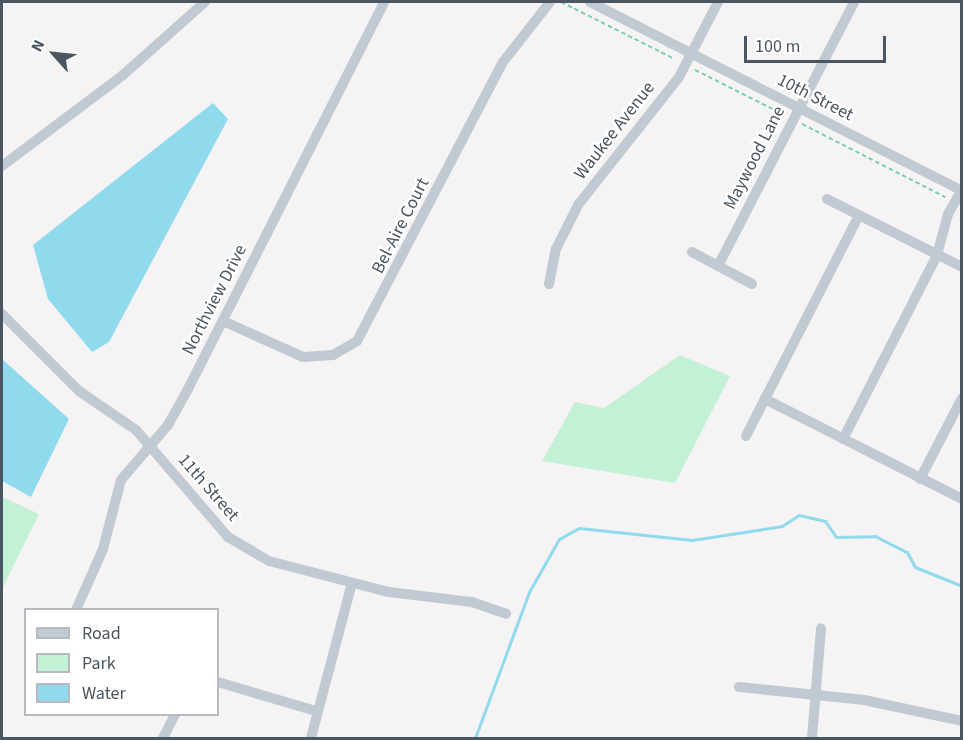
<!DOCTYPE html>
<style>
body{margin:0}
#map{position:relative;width:963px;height:740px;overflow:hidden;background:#f5f3f3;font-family:"Source Sans 3",sans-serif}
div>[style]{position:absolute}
.green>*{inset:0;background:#c3f1d5}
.water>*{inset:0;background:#90daee}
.stream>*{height:3px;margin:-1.5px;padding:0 1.5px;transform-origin:1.5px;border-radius:1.5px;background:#90daee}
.path>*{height:1.5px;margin-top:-0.75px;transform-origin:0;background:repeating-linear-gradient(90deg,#7ad0a6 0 4.5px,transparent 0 7.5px)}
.minor>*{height:10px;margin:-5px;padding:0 5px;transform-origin:5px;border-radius:5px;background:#c1cad2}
span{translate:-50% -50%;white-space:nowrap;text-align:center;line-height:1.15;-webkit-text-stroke:5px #fff;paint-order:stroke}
.street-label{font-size:18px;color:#4a5661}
.frame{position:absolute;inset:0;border:3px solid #4a5661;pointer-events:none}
.legend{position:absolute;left:24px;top:608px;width:195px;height:108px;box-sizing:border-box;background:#fff;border:2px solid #b7bbc0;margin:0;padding:8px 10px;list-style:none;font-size:18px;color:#4a5661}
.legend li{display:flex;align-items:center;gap:12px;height:30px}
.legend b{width:30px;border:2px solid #b7bbc0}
.north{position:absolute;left:24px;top:24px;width:60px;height:60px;-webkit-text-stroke:4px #fff;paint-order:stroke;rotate:297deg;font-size:16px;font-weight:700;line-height:24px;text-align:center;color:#4a5661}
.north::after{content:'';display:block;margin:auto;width:21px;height:27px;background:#4a5661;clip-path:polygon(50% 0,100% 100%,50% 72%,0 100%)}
.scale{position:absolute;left:744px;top:36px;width:142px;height:27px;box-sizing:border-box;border:3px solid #4a5661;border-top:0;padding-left:8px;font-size:18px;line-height:21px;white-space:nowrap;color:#4a5661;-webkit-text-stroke:4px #fff;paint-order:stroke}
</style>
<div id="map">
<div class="green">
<i style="clip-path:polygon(680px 355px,730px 376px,675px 483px,542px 461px,575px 402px,604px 408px)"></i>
<i style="clip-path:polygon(2px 497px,39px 514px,2px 589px)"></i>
</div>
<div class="water">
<i style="clip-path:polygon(213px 103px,228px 119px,109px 342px,92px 352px,48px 299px,33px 245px)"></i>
<i style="clip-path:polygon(2px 359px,69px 419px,31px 497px,2px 481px)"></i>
</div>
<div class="stream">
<i style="left:475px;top:738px;width:156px;rotate:-69.7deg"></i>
<i style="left:529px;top:592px;width:61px;rotate:-60.5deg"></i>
<i style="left:559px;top:539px;width:23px;rotate:-29deg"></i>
<i style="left:579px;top:528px;width:114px;rotate:6.1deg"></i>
<i style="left:692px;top:540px;width:91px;rotate:-8.8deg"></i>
<i style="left:782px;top:526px;width:20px;rotate:-33deg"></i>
<i style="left:799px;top:515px;width:27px;rotate:13deg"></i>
<i style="left:825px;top:521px;width:19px;rotate:55deg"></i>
<i style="left:836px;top:537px;width:39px;rotate:-1deg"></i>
<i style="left:875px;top:536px;width:36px;rotate:27deg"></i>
<i style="left:907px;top:552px;width:17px;rotate:62deg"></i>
<i style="left:915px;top:567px;width:51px;rotate:22deg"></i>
</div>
<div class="path">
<i style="left:561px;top:2px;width:127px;rotate:26.6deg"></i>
<i style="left:695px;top:70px;width:101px;rotate:26.6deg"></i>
<i style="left:802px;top:124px;width:161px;rotate:27deg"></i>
</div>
<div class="minor">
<i style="left:590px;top:2px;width:417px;rotate:26.9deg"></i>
<i style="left:2px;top:166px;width:151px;rotate:-36.9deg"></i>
<i style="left:123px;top:75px;width:110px;rotate:-41.7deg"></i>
<i style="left:827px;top:199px;width:151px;rotate:26.7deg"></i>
<i style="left:692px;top:252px;width:68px;rotate:28.1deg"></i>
<i style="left:718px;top:266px;width:297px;rotate:-62.7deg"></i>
<i style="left:549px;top:284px;width:36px;rotate:-79deg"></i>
<i style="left:556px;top:249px;width:49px;rotate:-63.4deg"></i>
<i style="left:578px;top:205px;width:163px;rotate:-51.7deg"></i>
<i style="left:679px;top:77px;width:85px;rotate:-62.5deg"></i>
<i style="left:2px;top:314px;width:109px;rotate:45deg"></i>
<i style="left:79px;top:391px;width:69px;rotate:34.4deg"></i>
<i style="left:136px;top:430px;width:141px;rotate:49.3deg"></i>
<i style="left:228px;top:537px;width:48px;rotate:30.3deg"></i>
<i style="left:269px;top:561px;width:124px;rotate:14.5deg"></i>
<i style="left:389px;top:592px;width:84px;rotate:6.9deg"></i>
<i style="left:472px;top:602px;width:36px;rotate:19deg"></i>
<i style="left:223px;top:321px;width:88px;rotate:24.2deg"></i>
<i style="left:303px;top:357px;width:30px;rotate:-4deg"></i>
<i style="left:333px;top:355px;width:28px;rotate:-30deg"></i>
<i style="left:357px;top:341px;width:315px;rotate:-62.4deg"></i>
<i style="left:503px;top:62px;width:76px;rotate:-51.9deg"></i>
<i style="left:765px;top:399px;width:221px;rotate:26.9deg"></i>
<i style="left:746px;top:436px;width:248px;rotate:-62.9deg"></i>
<i style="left:843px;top:439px;width:207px;rotate:-62.9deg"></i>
<i style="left:937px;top:255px;width:42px;rotate:-75deg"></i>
<i style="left:948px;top:214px;width:28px;rotate:-60deg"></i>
<i style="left:920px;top:479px;width:91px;rotate:-62.6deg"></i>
<i style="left:76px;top:610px;width:67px;rotate:-66.1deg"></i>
<i style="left:103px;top:549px;width:71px;rotate:-75.4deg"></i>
<i style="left:121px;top:480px;width:72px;rotate:-49.5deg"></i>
<i style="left:168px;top:425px;width:41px;rotate:-60.9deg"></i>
<i style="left:188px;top:389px;width:434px;rotate:-63.1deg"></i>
<i style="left:218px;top:682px;width:102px;rotate:16.5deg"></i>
<i style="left:739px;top:687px;width:126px;rotate:5.9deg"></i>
<i style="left:864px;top:700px;width:100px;rotate:12.1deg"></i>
<i style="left:163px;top:738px;width:27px;rotate:-63deg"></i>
<i style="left:311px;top:738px;width:160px;rotate:-75.2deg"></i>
<i style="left:812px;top:738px;width:110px;rotate:-85.3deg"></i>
</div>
<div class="street-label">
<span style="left:815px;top:98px;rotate:27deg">10th Street</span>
<span style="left:615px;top:131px;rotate:-52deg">Waukee Avenue</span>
<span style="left:755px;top:158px;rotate:-63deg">Maywood Lane</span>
<span style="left:401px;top:226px;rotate:-63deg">Bel-Aire Court</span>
<span style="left:215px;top:300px;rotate:-63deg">Northview Drive</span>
<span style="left:208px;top:488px;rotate:49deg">11th Street</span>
</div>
<div class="frame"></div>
<ul class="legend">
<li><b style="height:8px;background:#c1cad2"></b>Road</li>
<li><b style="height:16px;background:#c3f1d5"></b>Park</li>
<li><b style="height:16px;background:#90daee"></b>Water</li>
</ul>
<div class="north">N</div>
<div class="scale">100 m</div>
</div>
